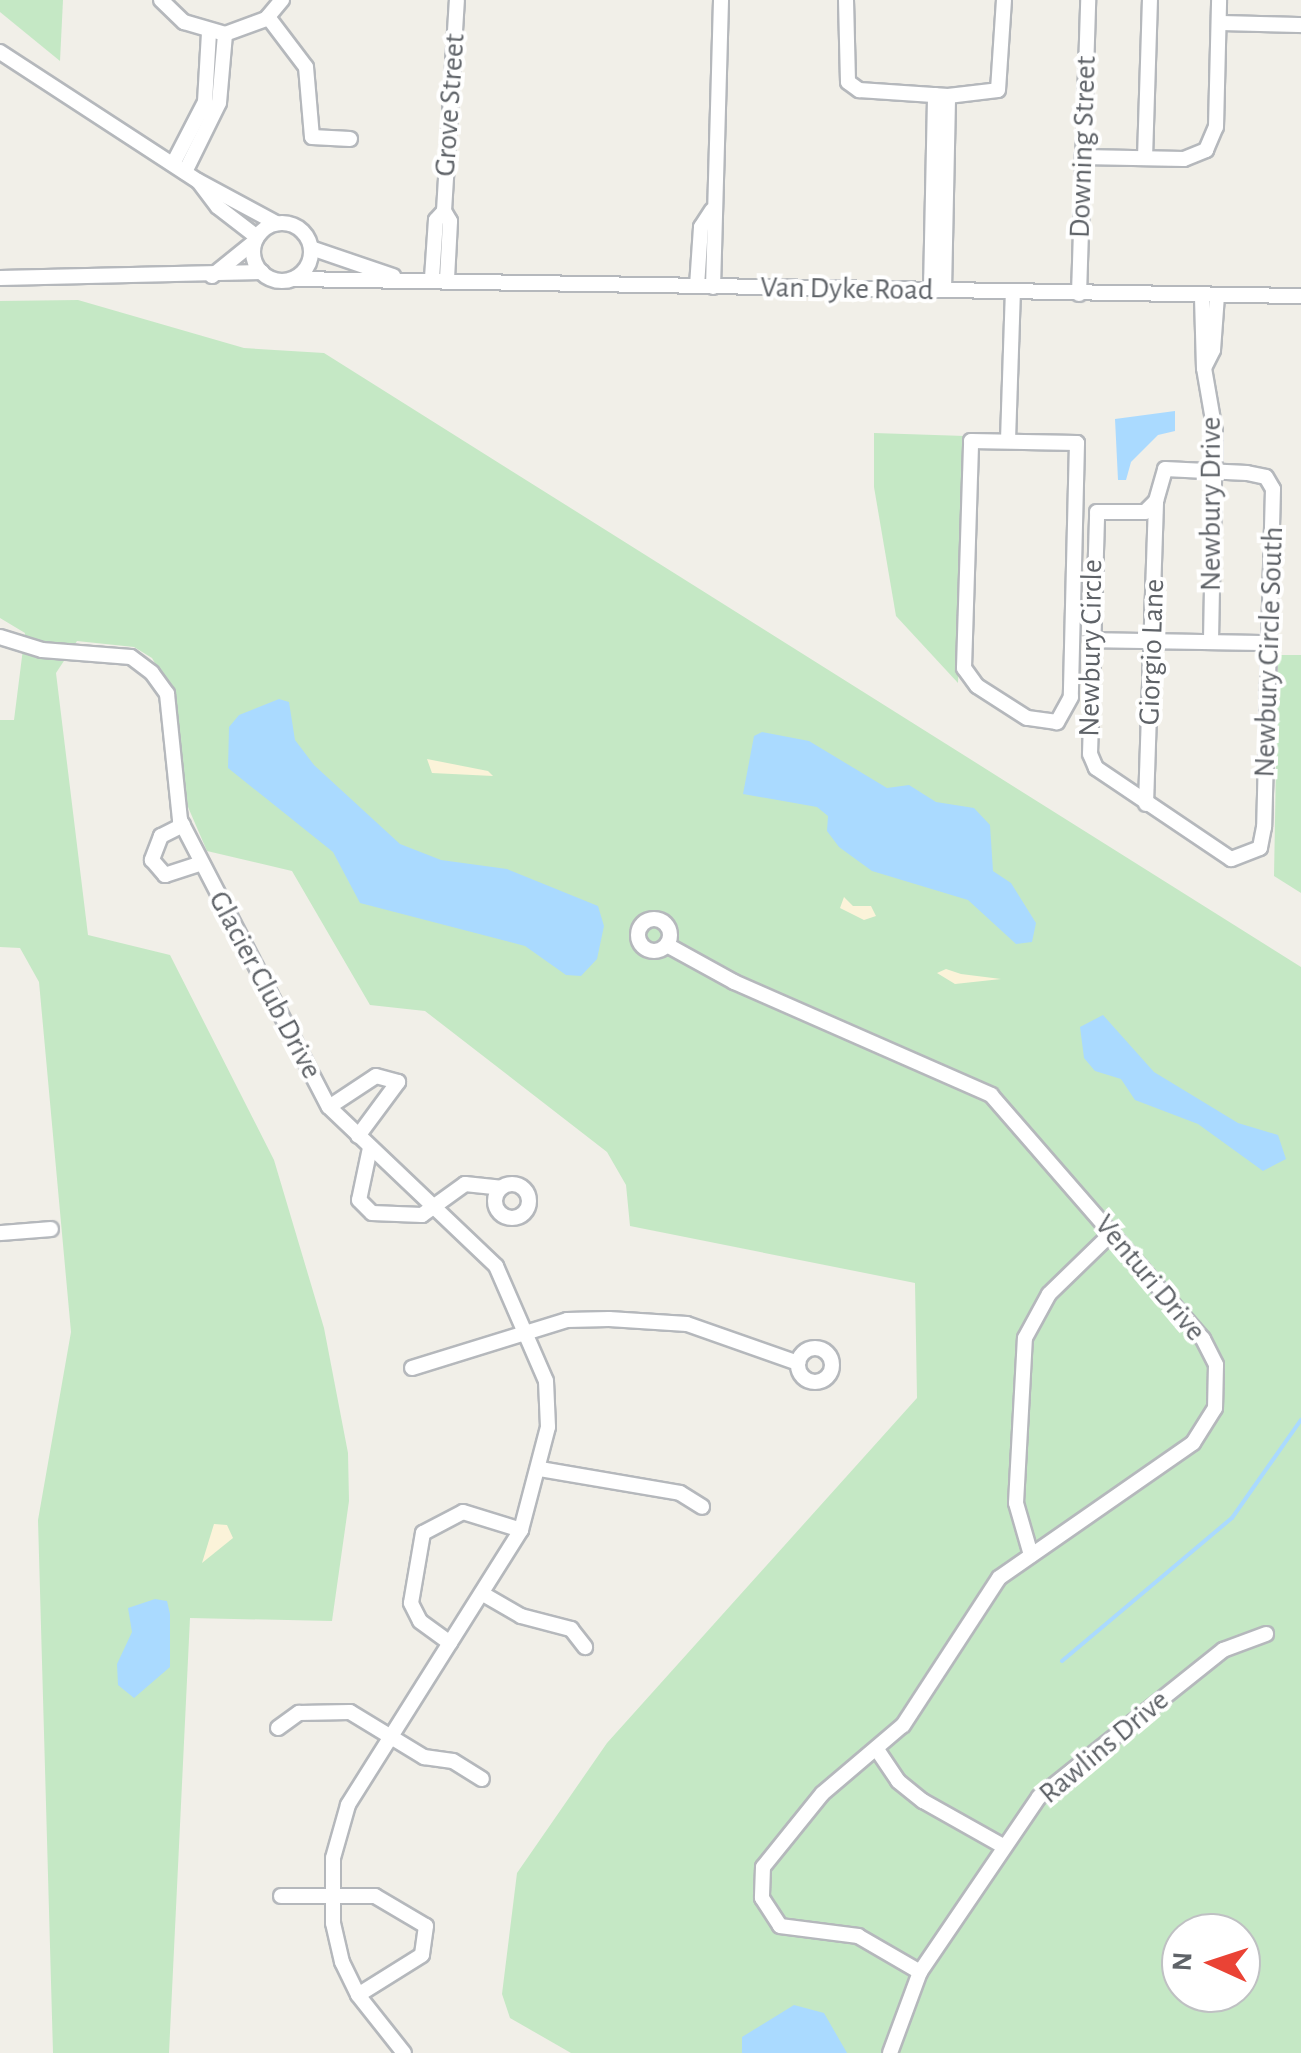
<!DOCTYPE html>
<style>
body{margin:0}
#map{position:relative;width:1301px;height:2053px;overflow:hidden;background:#f1efe8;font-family:"Alegreya Sans",sans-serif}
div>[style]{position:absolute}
.green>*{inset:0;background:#c5e8c5}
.sand>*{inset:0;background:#fbf3d9}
.water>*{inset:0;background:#aadaff}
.stream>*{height:4px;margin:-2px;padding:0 2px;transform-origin:2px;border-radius:2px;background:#aadaff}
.roads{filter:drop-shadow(2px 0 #b5b8bc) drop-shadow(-2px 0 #b5b8bc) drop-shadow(0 2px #b5b8bc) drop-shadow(0 -2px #b5b8bc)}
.minor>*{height:14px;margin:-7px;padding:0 7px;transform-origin:7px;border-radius:7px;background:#fff}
.minor>.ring{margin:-7px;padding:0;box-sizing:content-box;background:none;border:14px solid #fff;border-radius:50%}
span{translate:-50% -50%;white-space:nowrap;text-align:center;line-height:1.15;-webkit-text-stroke:8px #fff;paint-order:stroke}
.street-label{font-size:30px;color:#5f6368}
.north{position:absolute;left:1161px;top:1913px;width:100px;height:100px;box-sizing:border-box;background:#fff;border:2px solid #bfc1c3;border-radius:50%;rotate:273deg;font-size:28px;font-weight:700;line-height:40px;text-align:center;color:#5f6368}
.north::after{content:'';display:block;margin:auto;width:35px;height:45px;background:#ea4335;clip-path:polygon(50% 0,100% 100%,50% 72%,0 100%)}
</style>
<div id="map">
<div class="green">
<i style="clip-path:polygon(0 0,63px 0,60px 61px,0 12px)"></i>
<i style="clip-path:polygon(evenodd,78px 300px,244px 348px,324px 353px,1301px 967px,1301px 2053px,571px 2053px,510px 2018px,502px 1994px,517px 1873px,607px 1743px,917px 1398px,915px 1283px,630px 1226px,626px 1185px,607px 1152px,425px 1011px,370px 1005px,292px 871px,207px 851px,188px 807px,170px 689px,152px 658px,134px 647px,77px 641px,56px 673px,88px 935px,170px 955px,274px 1160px,324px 1328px,348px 1453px,349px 1501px,332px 1621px,190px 1618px,169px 2053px,53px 2053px,38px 1520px,71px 1332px,39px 982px,20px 948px,0 947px,0 720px,14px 720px,25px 633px,0 618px,0 301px,78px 300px,1181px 1933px,1241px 1933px,1241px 1993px,1181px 1993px,1181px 1933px)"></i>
<i style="clip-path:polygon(874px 433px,965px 436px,958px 683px,896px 616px,874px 487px)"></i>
<i style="clip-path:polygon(1278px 655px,1301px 655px,1301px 893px,1274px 876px)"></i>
</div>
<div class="sand">
<i style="clip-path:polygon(427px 759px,488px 771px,493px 776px,432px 773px)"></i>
<i style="clip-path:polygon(844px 897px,853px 906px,871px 906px,876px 916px,864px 920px,840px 908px)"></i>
<i style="clip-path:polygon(946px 969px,961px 974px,1001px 979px,955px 984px,937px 973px)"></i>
<i style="clip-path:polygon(214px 1524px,227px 1525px,233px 1538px,202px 1563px)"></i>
</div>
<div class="water">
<i style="clip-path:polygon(1175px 411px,1175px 431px,1158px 435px,1131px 462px,1126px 480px,1118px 480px,1115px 419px)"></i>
<i style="clip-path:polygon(279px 699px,289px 702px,295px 740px,314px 765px,400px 844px,441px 860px,507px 869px,598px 906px,604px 926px,597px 959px,581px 976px,566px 975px,525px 946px,360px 903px,333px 852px,228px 768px,229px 727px,239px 715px)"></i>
<i style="clip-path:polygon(762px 732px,809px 741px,887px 788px,909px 785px,936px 802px,974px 808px,990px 825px,993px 871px,1011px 883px,1036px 923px,1032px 942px,1016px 944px,968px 900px,872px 871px,839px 847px,827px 831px,828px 816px,817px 807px,743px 794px,754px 736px)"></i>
<i style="clip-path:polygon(1103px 1015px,1154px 1072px,1238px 1123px,1278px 1135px,1286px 1159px,1263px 1171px,1198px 1124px,1135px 1100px,1121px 1079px,1095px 1071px,1084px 1058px,1080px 1027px)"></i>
<i style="clip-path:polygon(155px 1599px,167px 1601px,170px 1614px,170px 1667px,134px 1698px,118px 1685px,117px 1664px,132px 1632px,128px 1608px)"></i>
<i style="clip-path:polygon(794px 2005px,824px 2013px,847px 2053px,742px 2053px,742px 2037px)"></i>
</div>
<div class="stream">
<i style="left:1062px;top:1661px;width:222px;rotate:-40.1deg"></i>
<i style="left:1232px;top:1518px;width:120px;rotate:-54.9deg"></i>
</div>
<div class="roads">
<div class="minor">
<i style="left:161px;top:0;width:32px;rotate:44deg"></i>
<i style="left:184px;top:22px;width:43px;rotate:16.3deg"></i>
<i style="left:225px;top:34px;width:44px;rotate:-20.1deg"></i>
<i style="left:266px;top:19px;width:25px;rotate:-50deg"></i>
<i style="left:846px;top:0;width:82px;rotate:88.6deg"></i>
<i style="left:848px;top:82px;width:14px;rotate:36deg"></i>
<i style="left:859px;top:90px;width:89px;rotate:3.9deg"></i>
<i style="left:948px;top:96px;width:50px;rotate:-6.8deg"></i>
<i style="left:998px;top:90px;width:90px;rotate:-86.2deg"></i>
<i style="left:268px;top:17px;width:63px;rotate:52.8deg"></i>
<i style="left:306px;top:67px;width:70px;rotate:85.1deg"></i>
<i style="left:312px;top:137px;width:38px;rotate:3deg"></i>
<i style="left:1219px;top:23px;width:82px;rotate:1.4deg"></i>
<i style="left:0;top:52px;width:236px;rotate:33.1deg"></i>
<i style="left:198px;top:181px;width:89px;rotate:28.3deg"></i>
<i style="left:1082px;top:157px;width:102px;rotate:1.1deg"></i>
<i style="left:1184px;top:159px;width:24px;rotate:-22deg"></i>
<i style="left:1206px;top:150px;width:25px;rotate:-67deg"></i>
<i style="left:1216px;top:127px;width:127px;rotate:-88.6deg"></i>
<i style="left:1145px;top:158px;width:158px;rotate:-88.2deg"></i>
<i style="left:173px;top:164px;width:70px;rotate:-62.7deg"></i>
<i style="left:205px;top:102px;width:70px;rotate:-86.7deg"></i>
<i style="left:185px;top:172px;width:77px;rotate:-63.8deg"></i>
<i style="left:219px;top:103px;width:69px;rotate:-85deg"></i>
<i style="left:199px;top:182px;width:31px;rotate:53deg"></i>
<i style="left:218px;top:207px;width:49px;rotate:37.6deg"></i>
<i class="ring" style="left:253px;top:223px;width:44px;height:44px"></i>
<i style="left:311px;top:248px;width:87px;rotate:18.9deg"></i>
<i style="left:212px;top:276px;width:55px;rotate:-39.1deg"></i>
<i style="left:0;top:278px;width:262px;rotate:-1.3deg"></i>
<i style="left:432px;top:278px;width:58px;rotate:-86.1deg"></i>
<i style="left:436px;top:220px;width:12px;rotate:-48deg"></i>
<i style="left:294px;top:279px;width:1007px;rotate:0.97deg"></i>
<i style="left:447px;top:279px;width:58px;rotate:-87deg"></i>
<i style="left:450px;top:221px;width:12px;rotate:-121deg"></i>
<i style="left:444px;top:211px;width:211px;rotate:-86.5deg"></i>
<i style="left:697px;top:286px;width:59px;rotate:-86.1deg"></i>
<i style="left:701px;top:227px;width:20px;rotate:-57deg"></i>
<i style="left:713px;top:287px;width:287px;rotate:-88.4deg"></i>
<i style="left:931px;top:290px;width:195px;rotate:-88.8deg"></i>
<i style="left:944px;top:290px;width:194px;rotate:-88.8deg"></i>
<i style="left:1079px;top:294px;width:294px;rotate:-88.2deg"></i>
<i style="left:1202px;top:297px;width:71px;rotate:88.4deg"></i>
<i style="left:1204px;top:368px;width:20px;rotate:-63deg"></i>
<i style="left:1213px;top:350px;width:54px;rotate:-85.8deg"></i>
<i style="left:1204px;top:368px;width:65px;rotate:80.2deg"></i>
<i style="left:1215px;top:432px;width:209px;rotate:91.1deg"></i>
<i style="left:1008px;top:440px;width:148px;rotate:-88.1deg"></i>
<i style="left:971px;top:441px;width:106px;rotate:1.1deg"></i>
<i style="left:1077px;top:443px;width:254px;rotate:91.4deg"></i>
<i style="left:1071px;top:697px;width:29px;rotate:119deg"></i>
<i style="left:1057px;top:722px;width:30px;rotate:-172deg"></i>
<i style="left:1027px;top:718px;width:59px;rotate:-147.4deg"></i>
<i style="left:977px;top:686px;width:22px;rotate:-126deg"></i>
<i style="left:964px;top:668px;width:227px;rotate:-88.2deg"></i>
<i style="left:1165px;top:469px;width:82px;rotate:2.8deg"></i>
<i style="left:1247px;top:473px;width:19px;rotate:12deg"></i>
<i style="left:1266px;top:477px;width:14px;rotate:60deg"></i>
<i style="left:1273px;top:489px;width:338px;rotate:91.5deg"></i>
<i style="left:1264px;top:827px;width:21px;rotate:101deg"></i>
<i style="left:1260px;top:848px;width:31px;rotate:159deg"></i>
<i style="left:1231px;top:859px;width:163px;rotate:-146deg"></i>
<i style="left:1096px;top:768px;width:15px;rotate:-113deg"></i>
<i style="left:1090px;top:754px;width:242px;rotate:-88.3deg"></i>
<i style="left:1097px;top:512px;width:48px"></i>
<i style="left:1145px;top:512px;width:16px;rotate:-45deg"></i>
<i style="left:1156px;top:501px;width:33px;rotate:-74deg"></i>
<i style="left:0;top:637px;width:44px;rotate:17.2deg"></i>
<i style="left:42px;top:650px;width:89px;rotate:4.5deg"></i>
<i style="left:131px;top:657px;width:26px;rotate:37deg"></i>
<i style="left:152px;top:673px;width:26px;rotate:54deg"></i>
<i style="left:167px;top:694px;width:127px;rotate:84.1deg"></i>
<i style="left:180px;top:820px;width:323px;rotate:62.6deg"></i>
<i style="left:329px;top:1107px;width:231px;rotate:43.6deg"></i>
<i style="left:496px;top:1266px;width:125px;rotate:66.5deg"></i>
<i style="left:546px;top:1381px;width:46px;rotate:87.5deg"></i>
<i style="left:548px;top:1427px;width:106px;rotate:104.7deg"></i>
<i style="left:521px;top:1530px;width:325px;rotate:122.2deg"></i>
<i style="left:348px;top:1805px;width:55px;rotate:105.8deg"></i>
<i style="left:333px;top:1858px;width:65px;rotate:90deg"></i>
<i style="left:333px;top:1923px;width:40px;rotate:77deg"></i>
<i style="left:342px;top:1962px;width:37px;rotate:64deg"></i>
<i style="left:358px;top:1995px;width:74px;rotate:51.6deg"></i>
<i style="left:1091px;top:640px;width:178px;rotate:1deg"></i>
<i style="left:1146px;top:804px;width:303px;rotate:-88.1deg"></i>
<i style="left:183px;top:825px;width:25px;rotate:153deg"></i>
<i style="left:161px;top:836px;width:26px;rotate:111deg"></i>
<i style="left:152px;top:860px;width:20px;rotate:49deg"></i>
<i style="left:165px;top:875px;width:38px;rotate:-18deg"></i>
<i class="ring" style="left:638px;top:919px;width:18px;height:18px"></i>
<i style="left:667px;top:945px;width:77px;rotate:28.9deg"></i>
<i style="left:734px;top:982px;width:281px;rotate:23.7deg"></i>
<i style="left:991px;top:1095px;width:323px;rotate:49deg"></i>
<i style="left:1203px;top:1339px;width:29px;rotate:63deg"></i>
<i style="left:1216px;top:1365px;width:43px;rotate:91.3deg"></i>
<i style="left:1215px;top:1408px;width:41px;rotate:122.2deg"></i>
<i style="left:1193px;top:1443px;width:236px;rotate:145.2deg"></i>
<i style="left:999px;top:1578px;width:176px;rotate:123.1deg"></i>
<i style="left:903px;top:1725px;width:106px;rotate:139.6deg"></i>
<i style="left:822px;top:1794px;width:94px;rotate:128.9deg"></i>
<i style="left:763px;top:1867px;width:31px;rotate:92deg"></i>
<i style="left:762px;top:1898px;width:33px;rotate:57deg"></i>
<i style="left:780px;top:1926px;width:79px;rotate:7.3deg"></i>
<i style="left:858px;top:1936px;width:72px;rotate:30.1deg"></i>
<i style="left:329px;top:1107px;width:56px;rotate:-33.4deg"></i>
<i style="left:376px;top:1076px;width:23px;rotate:15deg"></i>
<i style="left:398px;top:1082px;width:67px;rotate:126.5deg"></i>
<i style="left:370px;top:1148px;width:53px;rotate:101.9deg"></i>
<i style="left:359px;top:1200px;width:18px;rotate:45deg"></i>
<i style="left:372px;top:1213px;width:50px;rotate:2.3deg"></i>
<i style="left:422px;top:1215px;width:53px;rotate:-35.8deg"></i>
<i style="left:465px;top:1184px;width:36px;rotate:6deg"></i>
<i class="ring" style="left:495px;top:1184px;width:20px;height:20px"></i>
<i style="left:0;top:1233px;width:51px;rotate:-4.5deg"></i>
<i class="ring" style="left:798px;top:1348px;width:20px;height:20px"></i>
<i style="left:412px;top:1368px;width:162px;rotate:-17.2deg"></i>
<i style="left:567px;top:1320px;width:42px;rotate:-1.4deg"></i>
<i style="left:609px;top:1319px;width:78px;rotate:3.7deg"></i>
<i style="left:687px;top:1324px;width:118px;rotate:19.4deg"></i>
<i style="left:540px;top:1469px;width:142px;rotate:9.7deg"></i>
<i style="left:680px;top:1493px;width:26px;rotate:32deg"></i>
<i style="left:1031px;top:1555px;width:54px;rotate:-106.1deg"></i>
<i style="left:1016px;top:1503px;width:165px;rotate:-86.9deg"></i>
<i style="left:1025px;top:1338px;width:50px;rotate:-61.4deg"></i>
<i style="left:1049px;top:1294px;width:89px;rotate:-44.1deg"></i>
<i style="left:483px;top:1594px;width:44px;rotate:30.1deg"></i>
<i style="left:521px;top:1616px;width:52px;rotate:14.6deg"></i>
<i style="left:571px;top:1629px;width:23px;rotate:52deg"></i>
<i style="left:450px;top:1643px;width:37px;rotate:-144deg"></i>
<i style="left:420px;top:1621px;width:20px;rotate:-117deg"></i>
<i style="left:411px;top:1603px;width:71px;rotate:-80.3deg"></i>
<i style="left:423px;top:1533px;width:45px;rotate:-27.7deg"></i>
<i style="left:463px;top:1512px;width:61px;rotate:17.2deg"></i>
<i style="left:278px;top:1728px;width:26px;rotate:-36deg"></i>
<i style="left:299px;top:1713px;width:51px;rotate:-1.1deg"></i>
<i style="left:350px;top:1712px;width:87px;rotate:31.3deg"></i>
<i style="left:424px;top:1757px;width:29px;rotate:8deg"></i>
<i style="left:453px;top:1761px;width:34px;rotate:32deg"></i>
<i style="left:878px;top:1751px;width:36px;rotate:56deg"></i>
<i style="left:898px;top:1781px;width:32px;rotate:39deg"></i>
<i style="left:923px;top:1801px;width:90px;rotate:29.4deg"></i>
<i style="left:281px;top:1896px;width:94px"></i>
<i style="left:375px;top:1896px;width:59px;rotate:30.5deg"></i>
<i style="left:426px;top:1926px;width:29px;rotate:98deg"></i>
<i style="left:422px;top:1955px;width:75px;rotate:148deg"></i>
<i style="left:890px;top:2053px;width:86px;rotate:-69.7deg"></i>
<i style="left:920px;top:1972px;width:212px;rotate:-55.8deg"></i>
<i style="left:1039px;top:1797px;width:236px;rotate:-38.6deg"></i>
<i style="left:1223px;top:1650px;width:46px;rotate:-20.4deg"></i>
</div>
</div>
<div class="street-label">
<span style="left:450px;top:105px;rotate:-86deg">Grove Street</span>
<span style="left:1083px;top:147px;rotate:-88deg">Downing Street</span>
<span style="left:847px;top:289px;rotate:1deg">Van Dyke Road</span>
<span style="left:1211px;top:504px;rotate:-90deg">Newbury Drive</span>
<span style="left:1091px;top:648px;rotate:-89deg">Newbury Circle</span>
<span style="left:1152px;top:652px;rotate:-88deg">Giorgio Lane</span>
<span style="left:1269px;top:652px;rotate:-88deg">Newbury Circle South</span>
<span style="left:265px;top:985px;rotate:62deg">Glacier Club Drive</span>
<span style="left:1150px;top:1278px;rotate:50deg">Venturi Drive</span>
<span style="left:1104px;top:1747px;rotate:-40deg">Rawlins Drive</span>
</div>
<div class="north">N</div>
</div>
